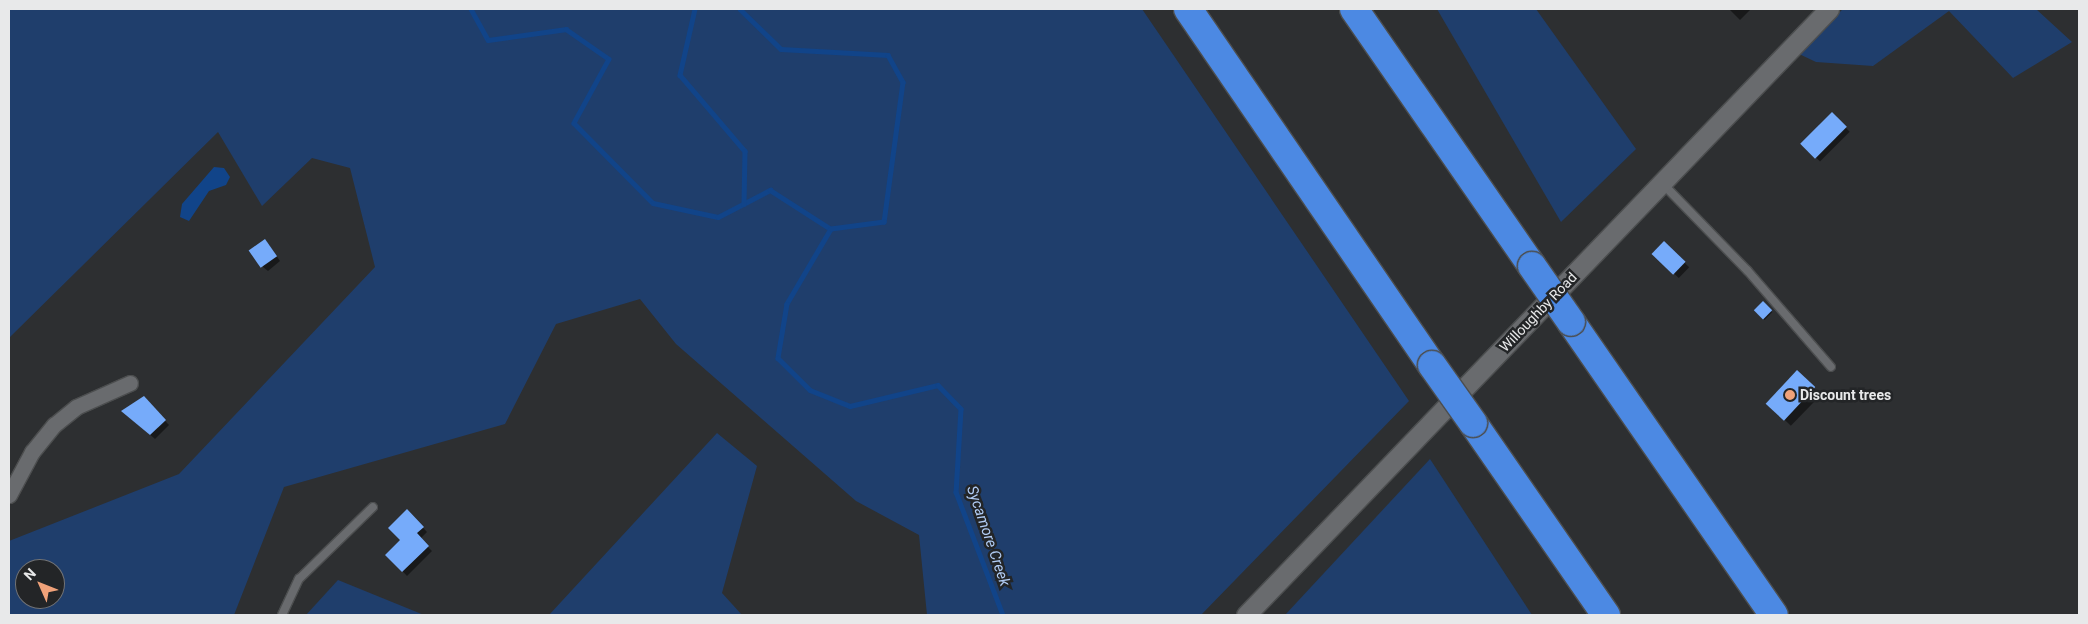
<!DOCTYPE html>
<style>
body{margin:0}
#map{position:relative;width:2088px;height:624px;overflow:hidden;background:#2d2f31;font-family:Roboto,sans-serif}
div>[style]{position:absolute}
.green>*{inset:0;background:#1f3e6c}
.water>*{inset:0;background:#114489}
.shadow>*{inset:0;background:#0007;transform-origin:0 0}
.stream>*{height:4.5px;margin:-2.25px;padding:0 2.25px;transform-origin:2.25px;border-radius:2.25px;background:#114489}
.building>*{inset:0;background:#76abfa;transform-origin:0 0}
.roads{filter:drop-shadow(1px 0 #4c4e4f) drop-shadow(-1px 0 #4c4e4f) drop-shadow(0 1px #4c4e4f) drop-shadow(0 -1px #4c4e4f)}
.service>*{height:8px;margin:-4px;padding:0 4px;transform-origin:4px;border-radius:4px;background:#696b6e}
.minor>*{height:15px;margin:-7.5px;padding:0 7.5px;transform-origin:7.5px;border-radius:7.5px;background:#696b6e}
.tertiary>*{height:19px;margin:-9.5px;padding:0 9.5px;transform-origin:9.5px;border-radius:9.5px;background:#696b6e}
.motorway>*{height:28px;margin:-14px;padding:0 14px;transform-origin:14px;border-radius:14px;background:#4c89e3}
.bridges{filter:drop-shadow(1px 0 #4c4e4f) drop-shadow(-1px 0 #4c4e4f) drop-shadow(0 1px #4c4e4f) drop-shadow(0 -1px #4c4e4f)}
.motorway-bridge>*{height:28px;margin:-14px;padding:0 14px;transform-origin:14px;border-radius:14px;background:#4c89e3}
.dots>*{width:14px;height:14px;translate:-50% -50%;box-sizing:border-box;border:2px solid #232527;border-radius:50%}
span{translate:-50% -50%;white-space:nowrap;text-align:center;line-height:1.15;-webkit-text-stroke:5px #232527;paint-order:stroke}
.street-label{font-size:14px;color:#e8e9ea}
.poi-label{font-size:14px;color:#e8e9ea;font-weight:700}
.left{translate:0 -50%;text-align:left}
.water-label{font-size:15px;color:#b0cbf3;font-style:italic}
.frame{position:absolute;inset:0;border:10px solid #e8e9ea;pointer-events:none}
.north{position:absolute;left:15px;top:559px;width:50px;height:50px;box-sizing:border-box;background:#232527;border:1px solid #727375;border-radius:50%;rotate:314deg;font-size:14px;font-weight:700;line-height:20px;text-align:center;color:#e8e9ea}
.north::after{content:'';display:block;margin:auto;width:18px;height:22px;background:#f0a27a;clip-path:polygon(50% 0,100% 100%,50% 72%,0 100%)}
</style>
<div id="map">
<div class="green">
<i style="clip-path:polygon(evenodd,9px 9px,1142px 9px,1409px 401px,1201px 615px,927px 615px,919px 535px,856px 501px,676px 344px,640px 299px,556px 324px,505px 424px,284px 487px,234px 615px,9px 615px,9px 541px,179px 474px,375px 267px,350px 168px,312px 158px,262px 206px,218px 132px,9px 338px,9px 9px,25px 569px,55px 569px,55px 599px,25px 599px,25px 569px)"></i>
<i style="clip-path:polygon(1437px 9px,1536px 9px,1636px 149px,1561px 222px)"></i>
<i style="clip-path:polygon(1843px 9px,2036px 9px,2072px 42px,2013px 78px,1949px 11px,1873px 66px,1816px 62px,1797px 53px)"></i>
<i style="clip-path:polygon(717px 433px,757px 466px,722px 593px,742px 615px,549px 615px)"></i>
<i style="clip-path:polygon(1430px 459px,1532px 615px,1285px 615px)"></i>
<i style="clip-path:polygon(338px 580px,424px 615px,306px 615px)"></i>
</div>
<div class="water">
<i style="clip-path:polygon(214px 167px,224px 168px,230px 177px,226px 185px,209px 191px,189px 221px,180px 217px,182px 204px)"></i>
</div>
<div class="shadow">
<i style="clip-path:polygon(1729px 9px,1751px 9px,1740px 20px)"></i>
<i style="left:1832px;top:114px;width:25px;height:42px;rotate:45deg"></i>
<i style="left:1664px;top:243px;width:35px;height:15px;rotate:44deg"></i>
<i style="clip-path:polygon(269px 245px,280px 261px,268px 271px,263px 267px)"></i>
<i style="left:1763px;top:303px;width:13px;height:11px;rotate:45deg"></i>
<i style="left:1797px;top:372px;width:33px;height:43px;rotate:44deg"></i>
<i style="clip-path:polygon(143px 398px,169px 425px,155px 439px,123px 411px)"></i>
<i style="clip-path:polygon(407px 511px,427px 532px,420px 539px,432px 551px,407px 576px,387px 555px,402px 540px)"></i>
</div>
<div class="stream">
<i style="left:471px;top:9px;width:35px;rotate:61deg"></i>
<i style="left:488px;top:40px;width:79px;rotate:-8deg"></i>
<i style="left:566px;top:29px;width:52px;rotate:34.9deg"></i>
<i style="left:609px;top:59px;width:73px;rotate:118.7deg"></i>
<i style="left:574px;top:123px;width:112px;rotate:45.4deg"></i>
<i style="left:653px;top:203px;width:66px;rotate:12.2deg"></i>
<i style="left:718px;top:217px;width:59px;rotate:-27.4deg"></i>
<i style="left:770px;top:190px;width:72px;rotate:32.6deg"></i>
<i style="left:831px;top:229px;width:87px;rotate:120.4deg"></i>
<i style="left:787px;top:304px;width:55px;rotate:99.5deg"></i>
<i style="left:778px;top:358px;width:45px;rotate:45deg"></i>
<i style="left:810px;top:390px;width:43px;rotate:21.8deg"></i>
<i style="left:850px;top:406px;width:90px;rotate:-13.4deg"></i>
<i style="left:938px;top:385px;width:33px;rotate:46deg"></i>
<i style="left:961px;top:409px;width:83px;rotate:93.4deg"></i>
<i style="left:956px;top:492px;width:132px;rotate:69.1deg"></i>
<i style="left:695px;top:9px;width:68px;rotate:102.8deg"></i>
<i style="left:680px;top:75px;width:100px;rotate:49.5deg"></i>
<i style="left:745px;top:151px;width:53px;rotate:91.1deg"></i>
<i style="left:740px;top:9px;width:57px;rotate:44.3deg"></i>
<i style="left:781px;top:49px;width:107px;rotate:3.2deg"></i>
<i style="left:888px;top:55px;width:31px;rotate:61deg"></i>
<i style="left:903px;top:82px;width:141px;rotate:97.7deg"></i>
<i style="left:884px;top:222px;width:53px;rotate:172.5deg"></i>
</div>
<div class="building">
<i style="left:1832px;top:112px;width:21px;height:45px;rotate:45deg"></i>
<i style="left:265px;top:239px;width:21px;height:20px;rotate:55deg"></i>
<i style="left:1664px;top:241px;width:30px;height:18px;rotate:44deg"></i>
<i style="left:1763px;top:301px;width:13px;height:13px;rotate:45deg"></i>
<i style="left:1797px;top:370px;width:25px;height:46px;rotate:43deg"></i>
<i style="clip-path:polygon(144px 396px,166px 420px,150px 435px,121px 411px)"></i>
<i style="clip-path:polygon(407px 509px,424px 527px,417px 533px,429px 546px,402px 572px,385px 555px,400px 540px,388px 528px)"></i>
</div>
<div class="roads">
<div class="service">
<i style="left:1662px;top:183px;width:122px;rotate:45.7deg"></i>
<i style="left:1747px;top:270px;width:128px;rotate:49.1deg"></i>
<i style="left:282px;top:615px;width:40px;rotate:-65deg"></i>
<i style="left:299px;top:579px;width:103px;rotate:-44.2deg"></i>
</div>
<div class="minor">
<i style="left:9px;top:495px;width:49px;rotate:-61.9deg"></i>
<i style="left:32px;top:452px;width:35px;rotate:-51deg"></i>
<i style="left:54px;top:425px;width:28px;rotate:-39deg"></i>
<i style="left:76px;top:407px;width:59px;rotate:-24deg"></i>
</div>
<div class="tertiary">
<i style="left:1246px;top:615px;width:841px;rotate:-46.11deg"></i>
</div>
<div class="motorway">
<i style="left:1188px;top:9px;width:432px;rotate:55.6deg"></i>
<i style="left:1354px;top:9px;width:313px;rotate:55.3deg"></i>
<i style="left:1571px;top:322px;width:356px;rotate:55.3deg"></i>
<i style="left:1473px;top:423px;width:234px;rotate:55.3deg"></i>
</div>
</div>
<div class="bridges">
<div class="motorway-bridge">
<i style="left:1532px;top:266px;width:68px;rotate:55.1deg"></i>
<i style="left:1432px;top:365px;width:71px;rotate:54.7deg"></i>
</div>
</div>
<div class="dots">
<i style="left:1790px;top:395px;background:#f0a27a"></i>
</div>
<div class="street-label">
<span style="left:1538px;top:312px;rotate:-46deg">Willoughby Road</span>
</div>
<div class="poi-label">
<span class="left" style="left:1800px;top:395px">Discount trees</span>
</div>
<div class="water-label">
<span style="left:988px;top:536px;rotate:71deg">Sycamore Creek</span>
</div>
<div class="frame"></div>
<div class="north">N</div>
</div>
